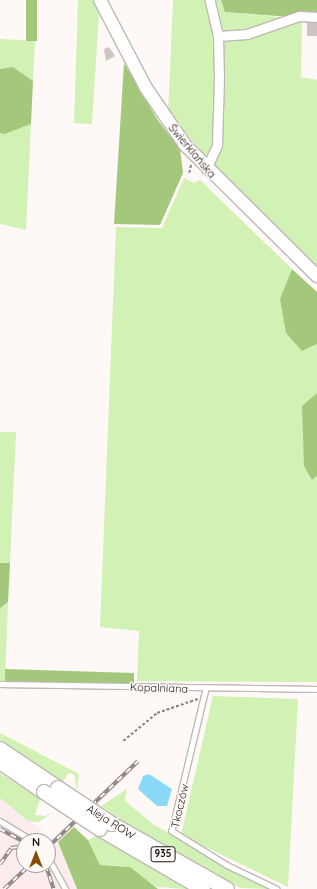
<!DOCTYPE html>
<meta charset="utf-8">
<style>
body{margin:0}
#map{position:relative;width:317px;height:889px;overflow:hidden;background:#fef9f6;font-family:Quicksand,sans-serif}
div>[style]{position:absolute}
.industrial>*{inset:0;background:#fceced}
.green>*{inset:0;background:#d2f1b5}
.forest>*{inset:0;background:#a3c87b;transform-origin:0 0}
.water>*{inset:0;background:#8bd9f8}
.building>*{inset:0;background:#cdc5c4;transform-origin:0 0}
.path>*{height:1.5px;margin-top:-0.75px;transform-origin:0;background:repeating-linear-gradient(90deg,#878481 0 3px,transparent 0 5px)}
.roads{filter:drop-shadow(1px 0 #bfb9b5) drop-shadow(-1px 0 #bfb9b5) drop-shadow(0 1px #bfb9b5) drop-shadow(0 -1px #bfb9b5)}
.lane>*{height:4.5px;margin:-2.25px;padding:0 2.25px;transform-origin:2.25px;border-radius:2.25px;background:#fff}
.street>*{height:9px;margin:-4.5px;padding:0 4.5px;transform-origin:4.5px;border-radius:4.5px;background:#fff}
.secondary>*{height:12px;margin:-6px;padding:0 6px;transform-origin:6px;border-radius:6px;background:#fff}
.primary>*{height:14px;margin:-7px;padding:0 7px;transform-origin:7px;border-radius:7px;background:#fff}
.rail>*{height:3.5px;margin-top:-1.75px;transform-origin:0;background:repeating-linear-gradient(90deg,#fef9f6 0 6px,#878381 0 12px);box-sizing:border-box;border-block:1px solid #878381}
.bridges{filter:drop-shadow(1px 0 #bfb9b5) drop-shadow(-1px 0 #bfb9b5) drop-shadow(0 1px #bfb9b5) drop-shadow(0 -1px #bfb9b5)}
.primary-bridge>*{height:14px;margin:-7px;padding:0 7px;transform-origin:7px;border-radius:7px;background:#fff}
span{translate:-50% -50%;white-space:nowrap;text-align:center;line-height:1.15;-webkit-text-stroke:3px #fef9f6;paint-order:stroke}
.shield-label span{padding:1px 3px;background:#fef9f6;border:1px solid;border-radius:3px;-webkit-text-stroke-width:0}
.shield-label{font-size:10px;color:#171513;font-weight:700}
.street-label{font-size:11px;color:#171513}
.north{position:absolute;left:16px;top:833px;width:40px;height:40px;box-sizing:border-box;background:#fef9f6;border:1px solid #a29e9b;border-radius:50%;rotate:0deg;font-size:11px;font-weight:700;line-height:16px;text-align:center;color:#171513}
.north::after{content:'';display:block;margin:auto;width:14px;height:18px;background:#854b00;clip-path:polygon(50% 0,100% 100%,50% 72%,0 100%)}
</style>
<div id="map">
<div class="industrial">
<i style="clip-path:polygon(evenodd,137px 759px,141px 763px,58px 842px,76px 889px,0 889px,0 798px,52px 839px,137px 759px,24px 841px,48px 841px,48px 865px,24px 865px,24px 841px)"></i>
</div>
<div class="green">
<i style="clip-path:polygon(78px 0,93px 0,99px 13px,92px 124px,74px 123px)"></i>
<i style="clip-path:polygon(173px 0,221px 0,226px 12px,302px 19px,301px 77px,317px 80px,317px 268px,249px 205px,168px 114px)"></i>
<i style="clip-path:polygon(0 39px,35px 41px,33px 81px,13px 67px,0 69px)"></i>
<i style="clip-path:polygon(31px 124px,26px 230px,0 224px,0 133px)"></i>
<i style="clip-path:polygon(184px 178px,194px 183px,200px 180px,292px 269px,280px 299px,302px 351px,317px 344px,317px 393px,302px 406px,312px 480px,317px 476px,317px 682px,137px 681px,139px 631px,100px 627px,116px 227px,162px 228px)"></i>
<i style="clip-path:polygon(0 432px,16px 432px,10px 563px,0 563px)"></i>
<i style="clip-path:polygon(8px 602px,5px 683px,0 683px,0 608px)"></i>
<i style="clip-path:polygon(213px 696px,298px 699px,288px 887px,181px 835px)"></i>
<i style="clip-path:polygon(0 733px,79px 774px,77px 791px,74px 774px,69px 773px,62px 783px,0 741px)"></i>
<i style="clip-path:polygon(0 773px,40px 799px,35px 815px,45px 816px,54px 811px,39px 822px,28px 821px,0 798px)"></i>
<i style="clip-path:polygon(127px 789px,125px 801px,153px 824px,229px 868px,273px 889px,240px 888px,148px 838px,101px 806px)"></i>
<i style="clip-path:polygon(97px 835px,154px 870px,186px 889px,157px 887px,125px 866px,100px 865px,88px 840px)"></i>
</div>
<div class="forest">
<i style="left:26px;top:0;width:11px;height:41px"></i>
<i style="clip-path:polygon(221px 0,317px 0,317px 19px,225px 12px)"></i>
<i style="clip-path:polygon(124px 63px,157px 119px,180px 149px,183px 173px,160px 225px,114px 224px)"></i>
<i style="clip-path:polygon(13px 67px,33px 81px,31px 124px,4px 134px,0 133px,0 69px)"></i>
<i style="clip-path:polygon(292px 269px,317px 292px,317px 344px,302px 351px,286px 333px,280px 299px)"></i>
<i style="clip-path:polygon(317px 393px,317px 476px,312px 480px,304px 466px,302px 406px)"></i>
<i style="clip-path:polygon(0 563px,10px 563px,8px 602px,0 608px)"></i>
<i style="clip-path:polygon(5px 669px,134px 673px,134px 685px,5px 683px)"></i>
<i style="clip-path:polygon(74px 827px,88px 840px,100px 865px,130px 867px,158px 889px,77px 889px,58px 842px)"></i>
</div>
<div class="water">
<i style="clip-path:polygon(149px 774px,172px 789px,167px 806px,157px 806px,138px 789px,143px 776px)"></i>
</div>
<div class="building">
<i style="left:307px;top:23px;width:10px;height:13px"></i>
<i style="clip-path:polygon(109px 47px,115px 56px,106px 61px,104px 49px)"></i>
</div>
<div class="path">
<i style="left:189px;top:173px;width:9px;rotate:-77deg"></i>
<i style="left:123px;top:741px;width:44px;rotate:-39.5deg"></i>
<i style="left:157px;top:713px;width:43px;rotate:-18.9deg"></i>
</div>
<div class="roads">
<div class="lane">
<i style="left:0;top:684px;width:317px;rotate:0.9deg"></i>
<i style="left:206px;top:689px;width:146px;rotate:103.5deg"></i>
<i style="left:172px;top:831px;width:65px;rotate:31.7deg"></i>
<i style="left:227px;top:865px;width:55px;rotate:25.6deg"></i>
<i style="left:0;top:821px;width:39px;rotate:31deg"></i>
<i style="left:48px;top:857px;width:37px;rotate:61deg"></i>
</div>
<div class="street">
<i style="left:218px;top:36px;width:29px;rotate:-4deg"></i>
<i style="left:247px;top:34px;width:55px;rotate:-19.1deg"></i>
<i style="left:299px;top:16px;width:18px;rotate:3deg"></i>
<i style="left:206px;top:169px;width:26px;rotate:-65deg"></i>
<i style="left:217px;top:145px;width:67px;rotate:-88.3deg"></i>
<i style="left:219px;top:78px;width:42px;rotate:-91.4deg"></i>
<i style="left:218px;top:36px;width:37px;rotate:-103deg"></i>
</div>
<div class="secondary">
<i style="left:100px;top:0;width:99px;rotate:62.4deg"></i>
<i style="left:146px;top:88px;width:69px;rotate:55.6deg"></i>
<i style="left:185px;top:145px;width:186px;rotate:44.8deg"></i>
</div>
<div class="primary">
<i style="left:0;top:749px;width:70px;rotate:33.9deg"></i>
<i style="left:0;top:762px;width:53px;rotate:34.3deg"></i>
<i style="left:112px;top:824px;width:132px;rotate:29.5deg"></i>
<i style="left:100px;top:829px;width:119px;rotate:30.2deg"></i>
</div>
</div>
<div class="rail">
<i style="left:0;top:829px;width:27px;rotate:28deg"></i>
<i style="left:48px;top:847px;width:124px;rotate:-43.7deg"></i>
<i style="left:0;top:864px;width:19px;rotate:-55deg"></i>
<i style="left:11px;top:848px;width:13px;rotate:-9deg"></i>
<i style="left:46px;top:865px;width:25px;rotate:72deg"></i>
<i style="left:4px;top:889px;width:35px;rotate:-43deg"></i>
</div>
<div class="bridges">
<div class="primary-bridge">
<i style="left:58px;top:788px;width:65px;rotate:33.7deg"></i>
<i style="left:44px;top:792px;width:67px;rotate:33.5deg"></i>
</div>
</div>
<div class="shield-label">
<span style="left:163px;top:854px">935</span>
</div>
<div class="street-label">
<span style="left:192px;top:151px;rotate:50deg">Świerklańska</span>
<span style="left:159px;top:688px;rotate:2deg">Kopalniana</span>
<span style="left:180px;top:806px;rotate:-77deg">Tkoczów</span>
<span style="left:111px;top:822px;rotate:32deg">Aleja ROW</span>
</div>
<div class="north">N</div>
</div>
